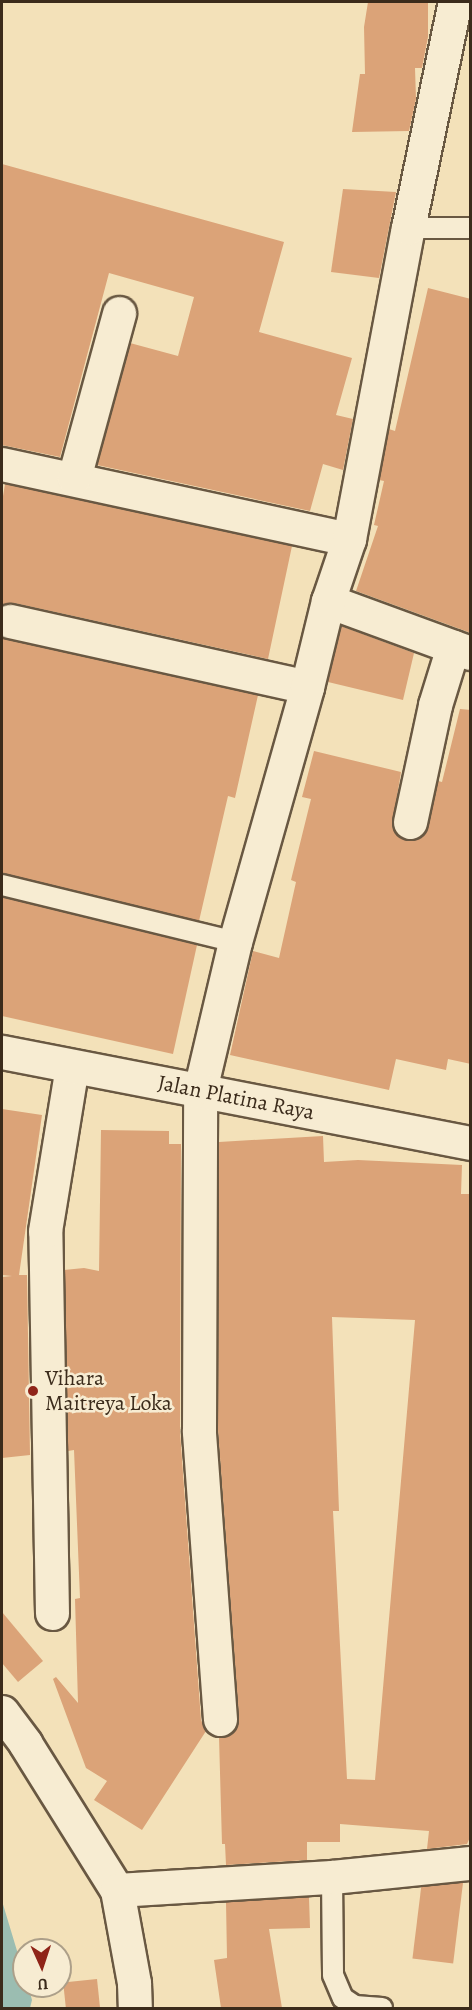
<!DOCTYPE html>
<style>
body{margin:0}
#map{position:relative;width:472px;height:2010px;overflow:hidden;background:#f3e1b9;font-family:Alegreya,serif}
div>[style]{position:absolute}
.water>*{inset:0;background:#9bbdb1}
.building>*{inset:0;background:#dba378;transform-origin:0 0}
.roads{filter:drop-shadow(2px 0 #695842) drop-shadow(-2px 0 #695842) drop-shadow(0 2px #695842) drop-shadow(0 -2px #695842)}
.service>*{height:20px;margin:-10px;padding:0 10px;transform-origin:10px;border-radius:10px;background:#f7ecd2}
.minor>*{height:33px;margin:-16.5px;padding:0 16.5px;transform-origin:16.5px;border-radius:16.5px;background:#f7ecd2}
.secondary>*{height:33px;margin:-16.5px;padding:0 16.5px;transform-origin:16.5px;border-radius:16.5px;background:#f7ecd2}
.dots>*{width:16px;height:16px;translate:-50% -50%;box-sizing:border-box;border:3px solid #f7ecd2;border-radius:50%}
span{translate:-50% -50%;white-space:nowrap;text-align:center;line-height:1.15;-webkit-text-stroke:5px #f7ecd2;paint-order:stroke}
.street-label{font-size:22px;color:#3b2b1b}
.poi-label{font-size:22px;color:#3b2b1b}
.left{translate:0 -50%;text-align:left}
.frame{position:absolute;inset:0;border:3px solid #3b2b1b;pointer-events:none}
.north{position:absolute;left:12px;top:1938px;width:60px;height:60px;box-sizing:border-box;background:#f7ecd2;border:2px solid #ac9f89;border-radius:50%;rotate:177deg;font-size:16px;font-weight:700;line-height:24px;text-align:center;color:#3b2b1b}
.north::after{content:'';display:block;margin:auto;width:21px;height:27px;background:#8f2418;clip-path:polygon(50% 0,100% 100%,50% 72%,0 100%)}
</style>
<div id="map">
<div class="water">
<i style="clip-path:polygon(2px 1901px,24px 1974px,24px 1986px,28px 1986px,32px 2000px,30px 2008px,2px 2008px)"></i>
</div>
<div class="building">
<i style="clip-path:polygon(368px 2px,428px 2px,428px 37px,422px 68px,415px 68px,416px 99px,409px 131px,352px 132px,360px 74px,365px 74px,364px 27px)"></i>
<i style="clip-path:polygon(2px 164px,284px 242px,259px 332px,352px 358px,336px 415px,353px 419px,343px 470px,323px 464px,310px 511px,97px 465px,130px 343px,178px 356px,194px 297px,109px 273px,60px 457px,2px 445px)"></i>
<i style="clip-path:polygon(343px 189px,396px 192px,379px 278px,331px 272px)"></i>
<i style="clip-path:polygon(428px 288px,471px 299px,471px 633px,356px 591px,378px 526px,374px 525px,384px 481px,379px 480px,389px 429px,395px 431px)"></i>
<i style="clip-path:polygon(5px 484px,292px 546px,268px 659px,14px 603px,2px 605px,2px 502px)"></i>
<i style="clip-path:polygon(341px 626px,414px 653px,403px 700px,328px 682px)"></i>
<i style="clip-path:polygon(2px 637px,258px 695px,235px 798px,228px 796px,199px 921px,2px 873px)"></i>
<i style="clip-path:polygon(460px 709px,471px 710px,471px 1064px,448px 1059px,446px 1070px,396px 1059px,389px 1090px,230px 1055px,253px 951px,279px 958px,296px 882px,291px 880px,311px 799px,302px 797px,314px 751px,401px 772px,392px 827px,398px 836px,407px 840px,415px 840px,423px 835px,428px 826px,438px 781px,442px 782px)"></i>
<i style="clip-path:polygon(2px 897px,197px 945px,173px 1054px,2px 1016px)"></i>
<i style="clip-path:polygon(2px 1109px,42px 1115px,19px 1275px,27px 1275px,30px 1455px,2px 1458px,2px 1277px,12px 1276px,2px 1275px)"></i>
<i style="clip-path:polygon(101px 1130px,169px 1131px,169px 1144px,181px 1144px,180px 1432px,201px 1720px,206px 1731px,142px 1830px,94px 1800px,107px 1781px,86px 1768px,53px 1679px,56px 1677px,78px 1703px,75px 1599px,80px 1598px,74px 1450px,68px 1451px,64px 1270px,84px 1268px,99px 1271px)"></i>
<i style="clip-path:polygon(evenodd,323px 1136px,324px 1162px,358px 1160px,462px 1165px,461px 1194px,471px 1194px,471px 1835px,467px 1844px,427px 1849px,429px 1831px,340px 1824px,340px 1842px,307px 1842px,307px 1860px,226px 1865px,225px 1844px,222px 1844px,219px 1737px,231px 1734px,237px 1727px,239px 1718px,218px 1430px,219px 1142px,323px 1136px,332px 1317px,415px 1320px,375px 1780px,347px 1779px,333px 1511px,339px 1511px,332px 1317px)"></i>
<i style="clip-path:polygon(2px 1612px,43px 1661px,18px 1682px,2px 1663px)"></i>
<i style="left:463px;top:1883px;width:81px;height:41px;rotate:97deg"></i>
<i style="clip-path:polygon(309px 1897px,310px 1928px,269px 1929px,282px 2008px,221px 2008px,214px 1960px,227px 1958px,226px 1902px)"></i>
<i style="left:97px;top:1979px;width:29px;height:34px;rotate:84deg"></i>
</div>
<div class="roads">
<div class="service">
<i style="left:408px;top:228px;width:62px"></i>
<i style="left:2px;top:885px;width:240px;rotate:13.7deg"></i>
<i style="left:332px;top:1877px;width:98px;rotate:89.4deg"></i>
<i style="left:333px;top:1975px;width:25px;rotate:67deg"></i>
<i style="left:343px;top:1998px;width:14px;rotate:34deg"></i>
<i style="left:355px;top:2006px;width:27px;rotate:4deg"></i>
</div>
<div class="minor">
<i style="left:2px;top:464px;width:355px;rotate:12.2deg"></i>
<i style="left:74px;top:478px;width:171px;rotate:-74.7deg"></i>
<i style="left:328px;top:601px;width:151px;rotate:20.1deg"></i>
<i style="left:10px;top:621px;width:304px;rotate:12.5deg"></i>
<i style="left:410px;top:822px;width:120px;rotate:-77.9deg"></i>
<i style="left:435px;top:705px;width:61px;rotate:-72.8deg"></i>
<i style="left:52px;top:1613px;width:382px;rotate:-91deg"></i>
<i style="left:45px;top:1231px;width:167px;rotate:-80.7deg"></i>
<i style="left:2px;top:1712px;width:39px;rotate:53deg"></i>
<i style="left:25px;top:1743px;width:173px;rotate:58deg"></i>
<i style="left:117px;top:1890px;width:95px;rotate:79.6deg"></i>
<i style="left:134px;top:1983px;width:25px;rotate:88deg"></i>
<i style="left:220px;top:1719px;width:289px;rotate:-94.2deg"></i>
<i style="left:199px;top:1431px;width:341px;rotate:-89.8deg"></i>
<i style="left:200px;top:1090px;width:152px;rotate:-76.7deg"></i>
<i style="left:235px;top:942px;width:265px;rotate:-74.2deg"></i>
<i style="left:307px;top:687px;width:89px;rotate:-76.3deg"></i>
<i style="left:328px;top:601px;width:65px;rotate:-71.3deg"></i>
<i style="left:349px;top:539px;width:317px;rotate:-79.3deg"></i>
<i style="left:408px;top:228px;width:231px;rotate:-78.3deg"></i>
<i style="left:117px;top:1890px;width:215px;rotate:-3.5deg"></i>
<i style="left:332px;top:1877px;width:139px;rotate:-5.8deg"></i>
</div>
<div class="secondary">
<i style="left:2px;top:1052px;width:477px;rotate:11deg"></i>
</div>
</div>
<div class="dots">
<i style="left:33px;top:1391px;background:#8f2418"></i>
</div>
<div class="street-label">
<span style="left:236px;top:1098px;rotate:11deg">Jalan Platina Raya</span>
</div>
<div class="poi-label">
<span class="left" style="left:45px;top:1391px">Vihara<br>Maitreya Loka</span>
</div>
<div class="frame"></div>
<div class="north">U</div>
</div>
